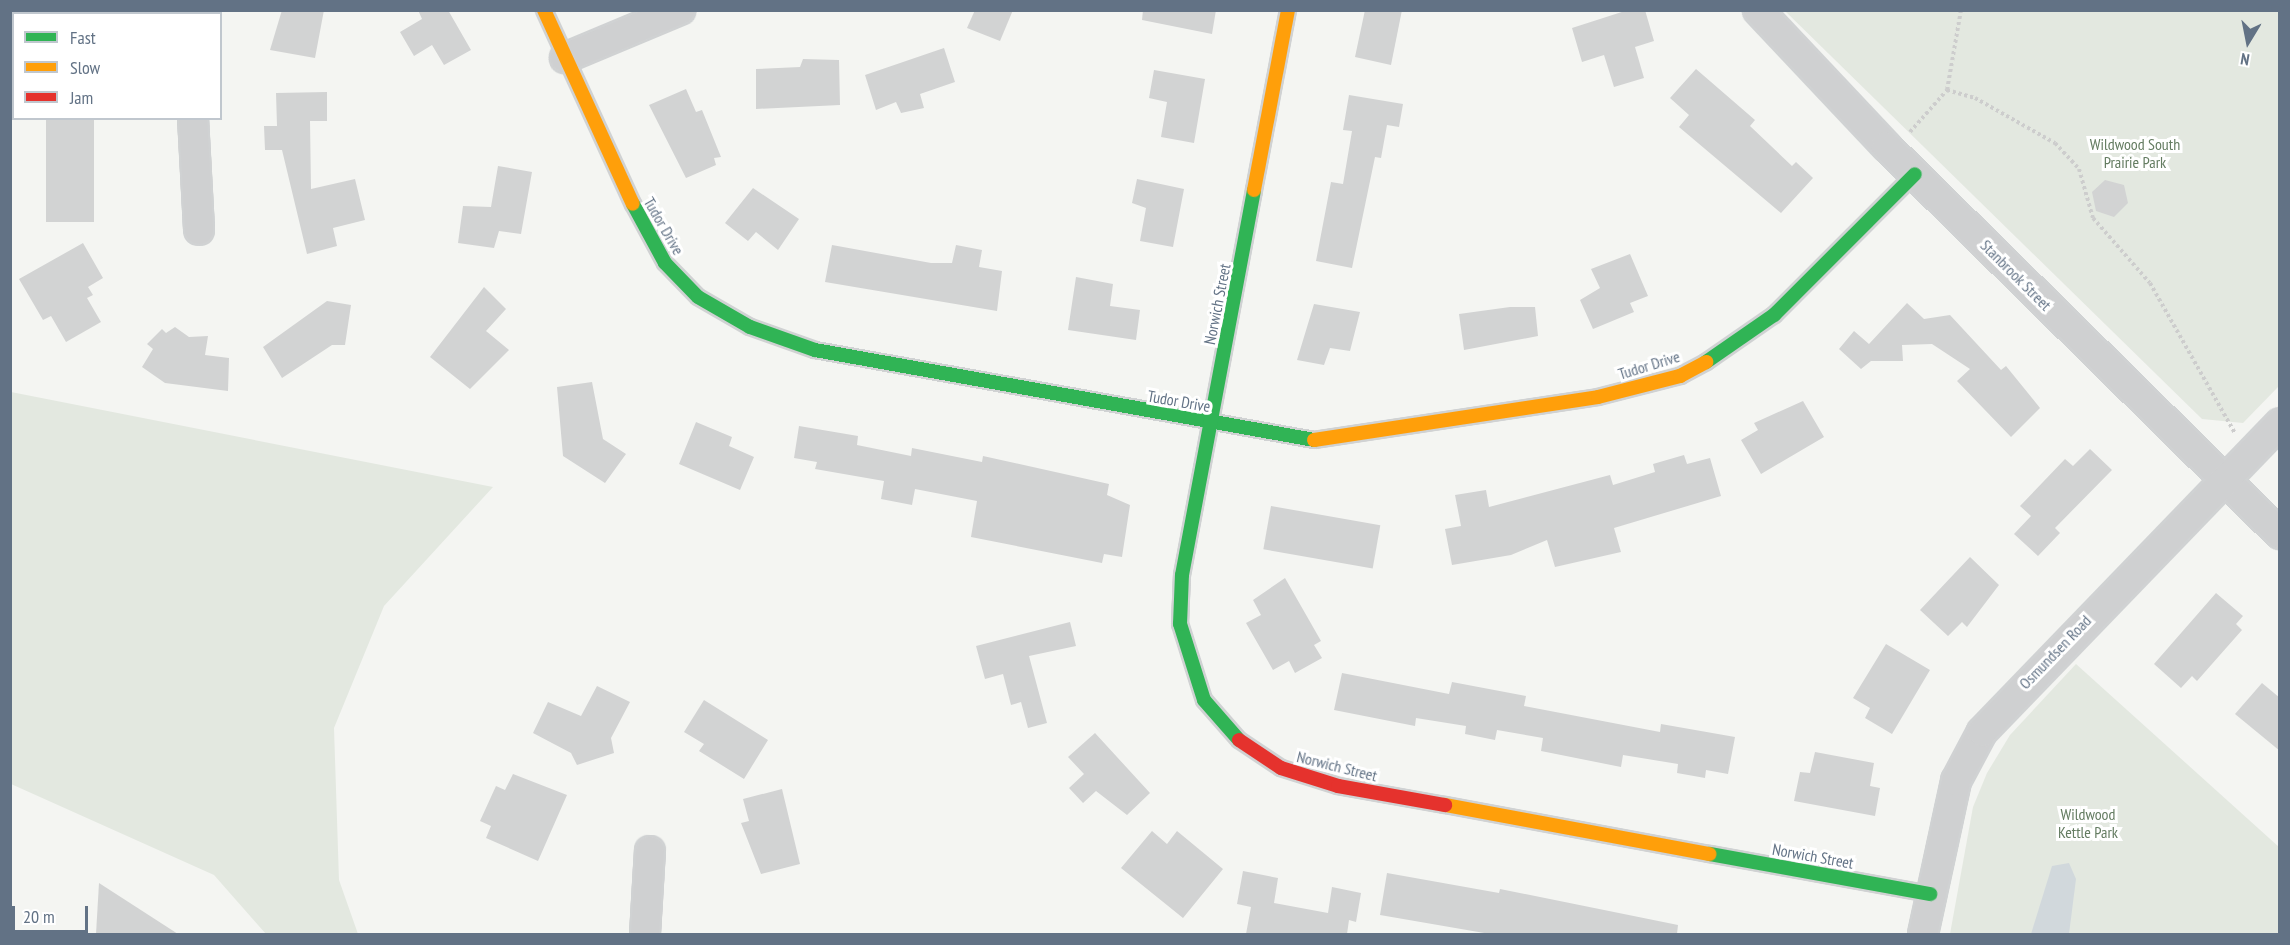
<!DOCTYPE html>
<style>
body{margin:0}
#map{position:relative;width:2290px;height:945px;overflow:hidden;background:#f4f5f2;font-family:"PT Sans Narrow",sans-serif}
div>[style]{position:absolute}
.green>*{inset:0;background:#e3e8e0}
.water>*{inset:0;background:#d1d8dc}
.building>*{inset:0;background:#d2d3d3;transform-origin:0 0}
.path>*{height:4px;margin-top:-2px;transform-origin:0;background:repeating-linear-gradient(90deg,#cdcdcd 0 3px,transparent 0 6px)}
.roads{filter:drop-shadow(2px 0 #d0d2d3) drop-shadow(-2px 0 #d0d2d3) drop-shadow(0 2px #d0d2d3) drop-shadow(0 -2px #d0d2d3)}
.street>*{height:28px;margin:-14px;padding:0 14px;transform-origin:14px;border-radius:14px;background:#cfd0d1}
.fast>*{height:14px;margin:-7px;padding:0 7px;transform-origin:7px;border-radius:7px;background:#30b455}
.slow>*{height:14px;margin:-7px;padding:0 7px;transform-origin:7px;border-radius:7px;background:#ff9f0a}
.jam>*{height:14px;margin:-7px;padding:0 7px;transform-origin:7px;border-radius:7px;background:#e5322d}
span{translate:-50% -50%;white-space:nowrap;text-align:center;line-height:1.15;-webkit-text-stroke:6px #fff;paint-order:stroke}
.park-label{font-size:16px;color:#647c61}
.street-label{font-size:16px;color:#627285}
.frame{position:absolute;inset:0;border:12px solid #627285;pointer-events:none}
.legend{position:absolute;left:12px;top:12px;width:210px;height:108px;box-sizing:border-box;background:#fff;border:2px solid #c0c7ce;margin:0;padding:8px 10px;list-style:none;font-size:18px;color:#627285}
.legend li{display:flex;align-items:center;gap:12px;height:30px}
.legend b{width:30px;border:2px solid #c0c7ce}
.north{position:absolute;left:2218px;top:12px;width:60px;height:60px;-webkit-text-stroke:4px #fff;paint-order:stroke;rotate:190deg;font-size:16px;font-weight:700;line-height:24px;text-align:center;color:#627285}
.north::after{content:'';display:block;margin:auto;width:21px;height:27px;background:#627285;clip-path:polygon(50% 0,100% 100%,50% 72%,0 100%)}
.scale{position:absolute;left:12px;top:906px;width:76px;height:27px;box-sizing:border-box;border:3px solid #627285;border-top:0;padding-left:8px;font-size:18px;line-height:21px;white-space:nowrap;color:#627285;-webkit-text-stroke:4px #fff;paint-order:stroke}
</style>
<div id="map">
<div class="green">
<i style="clip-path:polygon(1785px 11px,2279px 11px,2279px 386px,2243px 423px,2202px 419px)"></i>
<i style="clip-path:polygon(11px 392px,493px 487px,384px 606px,334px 728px,339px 880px,358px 934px,266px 934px,214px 875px,11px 784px)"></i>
<i style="clip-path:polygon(2076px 664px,2279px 847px,2279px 934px,1950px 934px,1973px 807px,1987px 773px,2010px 735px)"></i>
</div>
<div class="water">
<i style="clip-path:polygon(2069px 863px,2076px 879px,2069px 934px,2031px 934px,2052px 866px)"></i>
</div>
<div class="building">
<i style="clip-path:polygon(282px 10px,324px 10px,315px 58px,270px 50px)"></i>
<i style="clip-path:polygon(418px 10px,448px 10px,471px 50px,444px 65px,432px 45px,414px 56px,400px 32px,422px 19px)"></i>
<i style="clip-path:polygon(975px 10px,1013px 10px,1000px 41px,967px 28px)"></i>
<i style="clip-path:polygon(1143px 10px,1216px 10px,1212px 34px,1142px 20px)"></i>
<i style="clip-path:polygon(1365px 10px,1402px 10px,1391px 65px,1355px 57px)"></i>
<i style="clip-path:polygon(1628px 10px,1645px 10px,1654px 41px,1635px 47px,1644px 78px,1614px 87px,1604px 55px,1582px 62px,1572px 28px)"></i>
<i style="clip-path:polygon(944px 48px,955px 82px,920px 94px,924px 108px,901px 113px,896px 102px,876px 110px,865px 75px)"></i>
<i style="clip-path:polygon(803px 59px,839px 60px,840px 105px,756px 109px,756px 69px,800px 67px)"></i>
<i style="clip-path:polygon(1696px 69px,1755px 120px,1750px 126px,1792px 166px,1796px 162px,1813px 178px,1781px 213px,1679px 127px,1689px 115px,1670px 98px)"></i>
<i style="clip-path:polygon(1154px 70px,1205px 79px,1194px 143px,1161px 137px,1167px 102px,1149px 98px)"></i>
<i style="clip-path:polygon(686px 89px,696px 112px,702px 110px,721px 157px,714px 158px,716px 165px,686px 178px,649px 105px)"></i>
<i style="clip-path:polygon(327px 92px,327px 121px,310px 121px,311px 189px,355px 179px,365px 220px,333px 228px,337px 246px,307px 254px,282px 150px,265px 150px,264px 126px,277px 126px,276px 93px)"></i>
<i style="clip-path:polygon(1349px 95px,1403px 104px,1399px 127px,1387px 125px,1381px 158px,1375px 157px,1352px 268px,1316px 261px,1331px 182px,1343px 184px,1352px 131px,1343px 130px)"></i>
<i style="left:46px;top:118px;width:48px;height:104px"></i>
<i style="clip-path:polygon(498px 166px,532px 172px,521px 234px,499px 231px,494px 248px,458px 243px,463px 206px,491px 207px)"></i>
<i style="clip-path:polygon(1137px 179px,1184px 189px,1173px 247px,1140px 241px,1146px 208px,1132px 203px)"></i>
<i style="clip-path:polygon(2105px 180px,2124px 185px,2128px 203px,2114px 217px,2096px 211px,2092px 192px)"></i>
<i style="clip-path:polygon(753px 188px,799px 219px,778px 250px,756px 232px,748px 241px,725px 223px)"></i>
<i style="clip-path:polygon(83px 243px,103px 278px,88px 287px,93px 295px,87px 298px,101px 322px,66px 342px,51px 316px,43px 320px,19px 279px)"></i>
<i style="clip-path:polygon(832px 245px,931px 263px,952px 263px,956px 245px,982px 250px,979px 267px,1002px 271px,997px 311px,825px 282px)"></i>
<i style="clip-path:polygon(1630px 254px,1648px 296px,1630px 303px,1634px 312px,1593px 329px,1580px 300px,1600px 288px,1591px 269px)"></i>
<i style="clip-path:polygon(1076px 277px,1113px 284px,1110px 306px,1140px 310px,1136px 340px,1068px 330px)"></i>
<i style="clip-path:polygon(484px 287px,506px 309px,486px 331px,509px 350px,470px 389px,430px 357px)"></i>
<i style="clip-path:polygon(327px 301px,351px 305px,345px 345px,332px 345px,282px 378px,263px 347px)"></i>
<i style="clip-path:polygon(1907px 303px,1924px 319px,1950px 315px,2001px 370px,2006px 366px,2040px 408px,2011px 437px,1957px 381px,1970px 369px,1932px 344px,1902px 345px,1903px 361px,1871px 361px,1861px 369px,1839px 349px,1854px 331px,1869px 344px)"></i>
<i style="clip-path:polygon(1314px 304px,1360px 312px,1350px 351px,1330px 348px,1324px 365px,1297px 360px)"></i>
<i style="clip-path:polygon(1510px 307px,1535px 307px,1538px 336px,1464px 350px,1459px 314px)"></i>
<i style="clip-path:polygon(175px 327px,189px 337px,208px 336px,205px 355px,229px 358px,228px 391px,165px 383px,142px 367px,153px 349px,147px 344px,162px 329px,166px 333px)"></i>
<i style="clip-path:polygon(592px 382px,603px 439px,626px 454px,605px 483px,563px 456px,557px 387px)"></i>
<i style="clip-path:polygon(1803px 401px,1824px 437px,1761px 474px,1741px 440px,1758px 430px,1754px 423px)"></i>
<i style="clip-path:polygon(696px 422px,732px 437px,729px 446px,754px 457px,740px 490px,679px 464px)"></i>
<i style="clip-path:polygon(799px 426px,858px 436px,857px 445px,911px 456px,912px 448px,982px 462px,983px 456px,1109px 484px,1107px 495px,1130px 505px,1122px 557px,1104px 554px,1102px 563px,971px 537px,977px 501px,915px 489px,912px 505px,881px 499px,884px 481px,815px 469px,817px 462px,794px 458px)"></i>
<i style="clip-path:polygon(2090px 449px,2112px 470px,2055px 528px,2060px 533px,2038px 556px,2014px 534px,2031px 516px,2020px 506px,2065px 459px,2073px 466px)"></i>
<i style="clip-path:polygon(1684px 455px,1687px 464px,1710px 458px,1721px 496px,1614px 528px,1621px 552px,1555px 567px,1547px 540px,1511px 555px,1452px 565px,1445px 529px,1461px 526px,1455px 495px,1486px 490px,1489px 507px,1610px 475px,1613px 485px,1655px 472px,1653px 464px)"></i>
<i style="left:1271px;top:506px;width:111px;height:44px;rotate:10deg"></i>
<i style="clip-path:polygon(1970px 557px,1999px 585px,1967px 627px,1962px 622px,1948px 636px,1920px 610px)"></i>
<i style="clip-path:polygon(1285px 578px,1321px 641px,1314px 645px,1322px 658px,1295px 673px,1289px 661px,1273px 670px,1246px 623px,1261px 615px,1253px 600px)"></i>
<i style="clip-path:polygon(2216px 593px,2243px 616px,2236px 624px,2242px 630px,2197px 681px,2192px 676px,2181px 688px,2154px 664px)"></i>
<i style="clip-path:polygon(1070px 622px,1076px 646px,1029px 656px,1047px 723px,1028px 728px,1021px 702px,1011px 705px,1003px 674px,985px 679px,976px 646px)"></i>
<i style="clip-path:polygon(1886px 644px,1930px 670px,1892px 734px,1865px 718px,1870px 708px,1853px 698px)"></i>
<i style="clip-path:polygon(1342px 673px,1449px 694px,1452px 682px,1526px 696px,1524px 706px,1660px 732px,1661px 724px,1735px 737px,1728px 774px,1706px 770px,1705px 778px,1677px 773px,1678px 764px,1623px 755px,1621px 767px,1541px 751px,1543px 738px,1497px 730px,1495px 740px,1465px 734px,1466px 726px,1416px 718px,1415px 726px,1334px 710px)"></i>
<i style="clip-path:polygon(2262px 683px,2280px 698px,2280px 751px,2235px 714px)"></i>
<i style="clip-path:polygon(597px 686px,630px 702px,611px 738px,614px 753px,577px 765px,571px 753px,533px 733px,548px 702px,581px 716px)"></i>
<i style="clip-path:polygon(704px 700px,768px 740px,744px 779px,699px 751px,704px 744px,684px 732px)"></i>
<i style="clip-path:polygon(1095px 733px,1150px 793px,1127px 815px,1096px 791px,1083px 803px,1069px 788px,1084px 774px,1068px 757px)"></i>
<i style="clip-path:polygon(1815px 752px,1874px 763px,1870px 786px,1880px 788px,1875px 816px,1794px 801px,1800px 772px,1810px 773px)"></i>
<i style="clip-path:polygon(513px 774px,567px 795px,538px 861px,486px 838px,491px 826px,480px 821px,496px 786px,505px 790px)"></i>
<i style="clip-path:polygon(782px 789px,800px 864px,761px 874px,741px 823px,749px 821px,743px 799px)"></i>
<i style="clip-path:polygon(1152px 831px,1167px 844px,1177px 831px,1223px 869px,1183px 918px,1121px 868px)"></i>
<i style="clip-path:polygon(1243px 871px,1278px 878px,1274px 903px,1328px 913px,1332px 887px,1361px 893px,1356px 922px,1349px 920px,1347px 934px,1246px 934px,1251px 907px,1237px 904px)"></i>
<i style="clip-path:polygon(1387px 873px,1499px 893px,1500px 889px,1678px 925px,1677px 934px,1490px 934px,1380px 915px)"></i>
<i style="clip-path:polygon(99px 883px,178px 934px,96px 934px)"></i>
</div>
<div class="path">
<i style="left:1961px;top:10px;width:81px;rotate:99.9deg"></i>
<i style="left:1947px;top:90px;width:29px;rotate:16deg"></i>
<i style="left:1975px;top:98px;width:92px;rotate:29.4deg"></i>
<i style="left:2055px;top:143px;width:35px;rotate:47deg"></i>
<i style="left:2079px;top:169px;width:51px;rotate:74.1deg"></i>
<i style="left:2093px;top:218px;width:86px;rotate:48.8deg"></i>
<i style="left:2150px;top:283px;width:172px;rotate:60.5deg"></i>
<i style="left:1910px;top:132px;width:56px;rotate:-48.6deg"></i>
</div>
<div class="roads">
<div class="street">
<i style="left:1758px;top:10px;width:187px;rotate:46.7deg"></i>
<i style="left:1886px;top:146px;width:553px;rotate:44.56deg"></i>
<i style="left:204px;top:14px;width:4px;rotate:-76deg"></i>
<i style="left:565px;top:58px;width:125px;rotate:-22.7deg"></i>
<i style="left:193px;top:118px;width:112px;rotate:86.9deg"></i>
<i style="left:645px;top:934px;width:83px;rotate:-86.6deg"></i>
<i style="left:1923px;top:934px;width:157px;rotate:-77.8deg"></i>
<i style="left:1956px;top:781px;width:55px;rotate:-62deg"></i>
<i style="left:1982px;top:732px;width:429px;rotate:-46deg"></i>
</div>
<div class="fast">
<i style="left:633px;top:204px;width:67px;rotate:61.5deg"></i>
<i style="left:665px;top:263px;width:47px;rotate:45.9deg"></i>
<i style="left:698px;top:297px;width:60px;rotate:30deg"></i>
<i style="left:750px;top:327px;width:69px;rotate:19.5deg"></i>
<i style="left:815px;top:350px;width:507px;rotate:10.22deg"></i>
<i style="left:1706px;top:362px;width:83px;rotate:-34.7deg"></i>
<i style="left:1774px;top:315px;width:199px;rotate:-45deg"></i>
<i style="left:1239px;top:740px;width:53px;rotate:-131.2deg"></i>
<i style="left:1204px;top:700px;width:80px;rotate:-107.5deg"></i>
<i style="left:1180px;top:624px;width:49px;rotate:-87.7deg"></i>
<i style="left:1182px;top:575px;width:392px;rotate:-79.4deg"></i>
<i style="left:1710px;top:854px;width:224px;rotate:10.3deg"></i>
</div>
<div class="slow">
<i style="left:544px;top:10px;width:213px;rotate:65.4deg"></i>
<i style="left:1254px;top:190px;width:183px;rotate:-79.3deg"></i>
<i style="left:1314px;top:440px;width:287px;rotate:-8.6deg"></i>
<i style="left:1598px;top:397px;width:85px;rotate:-14.4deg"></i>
<i style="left:1680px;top:376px;width:30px;rotate:-28deg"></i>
<i style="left:1445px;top:805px;width:269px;rotate:10.5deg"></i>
</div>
<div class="jam">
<i style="left:1239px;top:740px;width:50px;rotate:33.7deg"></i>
<i style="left:1281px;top:768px;width:60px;rotate:17.5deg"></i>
<i style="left:1338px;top:786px;width:109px;rotate:10.1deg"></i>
</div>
</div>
<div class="park-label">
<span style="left:2135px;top:153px">Wildwood South<br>Prairie Park</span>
<span style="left:2088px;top:823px">Wildwood<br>Kettle Park</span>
</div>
<div class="street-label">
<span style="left:664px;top:226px;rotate:60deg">Tudor Drive</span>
<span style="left:2016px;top:275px;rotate:45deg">Stanbrook Street</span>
<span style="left:1217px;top:304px;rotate:-79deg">Norwich Street</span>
<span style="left:1649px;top:365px;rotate:-17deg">Tudor Drive</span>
<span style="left:1179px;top:401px;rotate:10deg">Tudor Drive</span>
<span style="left:2055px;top:652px;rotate:-46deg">Osmundsen Road</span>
<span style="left:1337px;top:766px;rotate:14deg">Norwich Street</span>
<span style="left:1813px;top:856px;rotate:10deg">Norwich Street</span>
</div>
<div class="frame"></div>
<ul class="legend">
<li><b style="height:8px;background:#30b455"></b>Fast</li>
<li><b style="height:8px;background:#ff9f0a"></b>Slow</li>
<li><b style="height:8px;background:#e5322d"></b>Jam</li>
</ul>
<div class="north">N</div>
<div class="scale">20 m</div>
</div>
